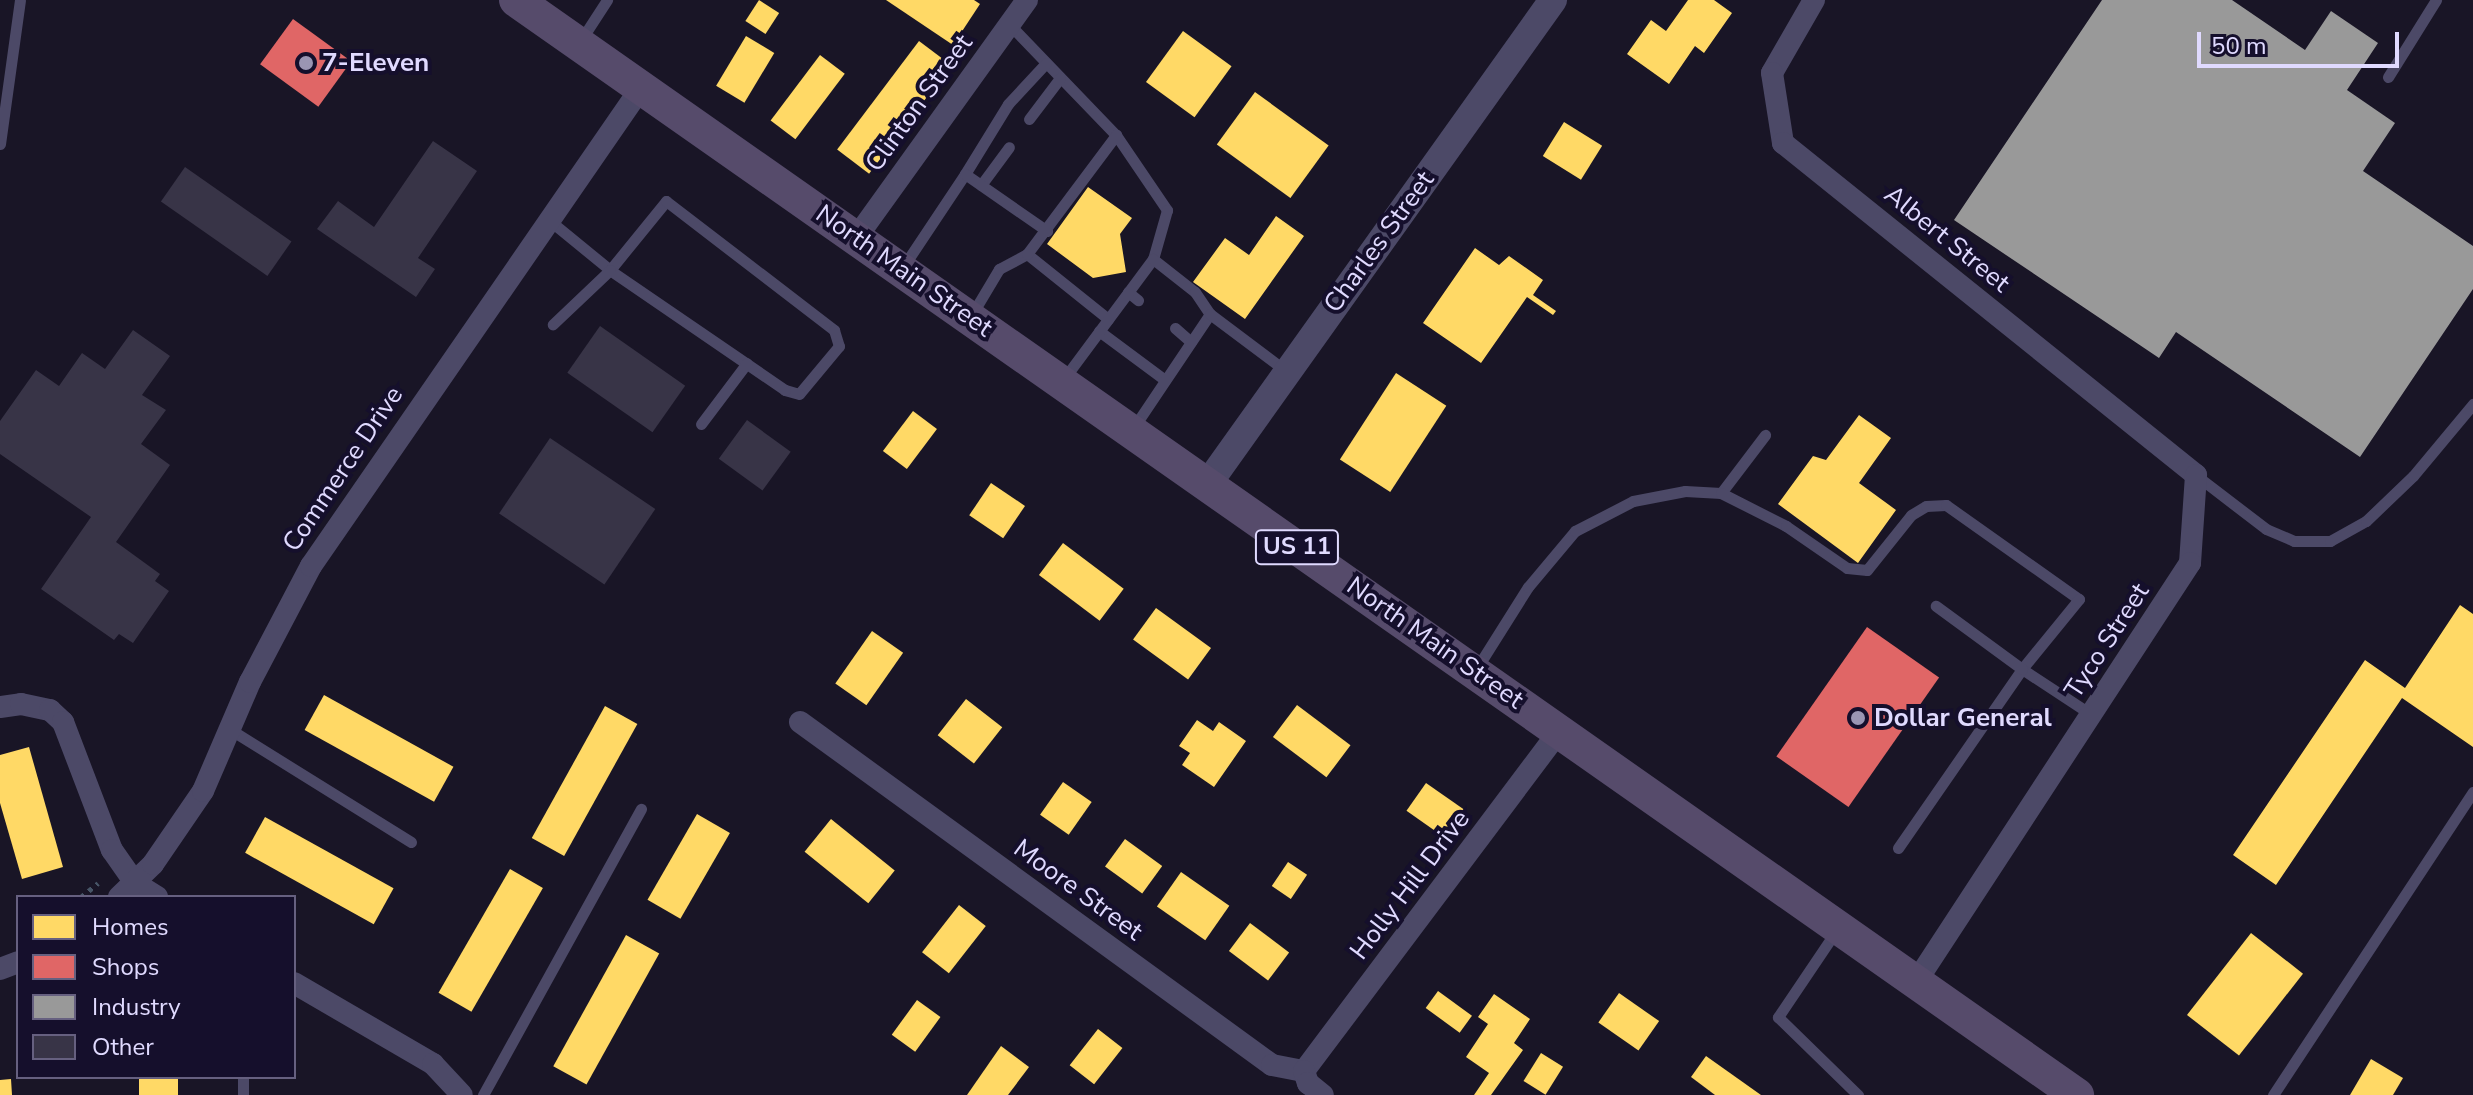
<!DOCTYPE html>
<style>
body{margin:0}
#map{position:relative;width:2473px;height:1095px;overflow:hidden;background:#191526;font-family:"Nunito Sans",sans-serif}
div>[style]{position:absolute}
.homes>*{inset:0;background:#ffd966;transform-origin:0 0}
.shops>*{inset:0;background:#e06666;transform-origin:0 0}
.industry>*{inset:0;background:#999}
.building>*{inset:0;background:#383447;transform-origin:0 0}
.path>*{height:5px;margin-top:-2.5px;transform-origin:0;background:repeating-linear-gradient(90deg,#475567 0 4px,transparent 0 10px)}
.service>*{height:11px;margin:-5.5px;padding:0 5.5px;transform-origin:5.5px;border-radius:5.5px;background:#4c4967}
.minor>*{height:22px;margin:-11px;padding:0 11px;transform-origin:11px;border-radius:11px;background:#4c4967}
.tertiary>*{height:28px;margin:-14px;padding:0 14px;transform-origin:14px;border-radius:14px;background:#4c4967}
.primary>*{height:34px;margin:-17px;padding:0 17px;transform-origin:17px;border-radius:17px;background:#564b6b}
.dots>*{width:22px;height:22px;translate:-50% -50%;box-sizing:border-box;border:4px solid #150f2c;border-radius:50%}
span{translate:-50% -50%;white-space:nowrap;text-align:center;line-height:1.15;-webkit-text-stroke:8px #150f2c;paint-order:stroke}
.shield-label span{padding:2px 6px;background:#150f2c;border:2px solid;border-radius:6px;-webkit-text-stroke-width:0}
.shield-label{font-size:24px;color:#e0daff;font-weight:700}
.poi-label{font-size:26px;color:#e0daff;font-weight:700}
.left{translate:0 -50%;text-align:left}
.street-label{font-size:26px;color:#e0daff}
.legend{position:absolute;left:16px;top:895px;width:280px;height:184px;box-sizing:border-box;background:#150f2c;border:2px solid #666080;margin:0;padding:10px 14px;list-style:none;font-size:24px;color:#e0daff}
.legend li{display:flex;align-items:center;gap:16px;height:40px}
.legend b{width:40px;border:2px solid #666080}
.scale{position:absolute;left:2197px;top:32px;width:202px;height:36px;box-sizing:border-box;border:4px solid #e0daff;border-top:0;padding-left:10px;font-size:24px;line-height:28px;white-space:nowrap;color:#e0daff;-webkit-text-stroke:6px #150f2c;paint-order:stroke}
</style>
<div id="map">
<div class="homes">
<i style="left:759px;top:0;width:24px;height:25px;rotate:33deg"></i>
<i style="clip-path:polygon(886px 0,974px 0,980px 4px,953px 45px)"></i>
<i style="clip-path:polygon(1688px 0,1714px 0,1732px 13px,1704px 53px,1695px 46px,1669px 84px,1627px 54px,1651px 20px,1666px 31px)"></i>
<i style="left:1183px;top:31px;width:60px;height:63px;rotate:36deg"></i>
<i style="left:746px;top:36px;width:33px;height:58px;rotate:31deg"></i>
<i style="left:919px;top:41px;width:40px;height:136px;rotate:37deg"></i>
<i style="left:820px;top:55px;width:31px;height:82px;rotate:37deg"></i>
<i style="left:1255px;top:92px;width:91px;height:65px;rotate:36deg"></i>
<i style="left:1564px;top:122px;width:45px;height:40px;rotate:32deg"></i>
<i style="clip-path:polygon(1088px 187px,1132px 218px,1120px 234px,1126px 272px,1093px 278px,1047px 244px)"></i>
<i style="clip-path:polygon(1276px 216px,1304px 236px,1245px 319px,1193px 282px,1225px 238px,1249px 255px)"></i>
<i style="clip-path:polygon(1475px 248px,1499px 265px,1509px 256px,1543px 280px,1533px 295px,1556px 311px,1553px 315px,1527px 297px,1481px 363px,1423px 323px)"></i>
<i style="left:1396px;top:373px;width:60px;height:103px;rotate:33deg"></i>
<i style="left:913px;top:411px;width:30px;height:50px;rotate:37deg"></i>
<i style="clip-path:polygon(1859px 415px,1891px 438px,1859px 483px,1896px 510px,1858px 563px,1778px 504px,1813px 456px,1826px 460px)"></i>
<i style="left:991px;top:483px;width:41px;height:39px;rotate:34deg"></i>
<i style="left:1063px;top:543px;width:76px;height:40px;rotate:37deg"></i>
<i style="clip-path:polygon(2460px 605px,2473px 614px,2473px 747px,2402px 698px,2276px 885px,2233px 855px,2365px 660px,2405px 688px)"></i>
<i style="left:1156px;top:608px;width:68px;height:39px;rotate:36deg"></i>
<i style="left:872px;top:631px;width:38px;height:64px;rotate:35deg"></i>
<i style="left:324px;top:695px;width:148px;height:40px;rotate:29deg"></i>
<i style="left:966px;top:699px;width:46px;height:46px;rotate:38deg"></i>
<i style="left:1297px;top:705px;width:67px;height:40px;rotate:37deg"></i>
<i style="left:605px;top:706px;width:37px;height:151px;rotate:29deg"></i>
<i style="clip-path:polygon(1197px 720px,1213px 731px,1219px 722px,1246px 741px,1214px 787px,1182px 765px,1190px 753px,1179px 746px)"></i>
<i style="clip-path:polygon(29px 747px,63px 867px,22px 879px,0 803px,0 755px)"></i>
<i style="left:1063px;top:782px;width:35px;height:40px;rotate:35deg"></i>
<i style="left:1426px;top:783px;width:49px;height:34px;rotate:35deg"></i>
<i style="left:697px;top:814px;width:38px;height:99px;rotate:30deg"></i>
<i style="left:265px;top:817px;width:147px;height:41px;rotate:29deg"></i>
<i style="left:831px;top:819px;width:82px;height:42px;rotate:39deg"></i>
<i style="left:1125px;top:839px;width:46px;height:34px;rotate:36deg"></i>
<i style="left:1288px;top:862px;width:23px;height:29px;rotate:34deg"></i>
<i style="left:510px;top:869px;width:38px;height:143px;rotate:30deg"></i>
<i style="left:1181px;top:872px;width:59px;height:42px;rotate:35deg"></i>
<i style="left:959px;top:905px;width:34px;height:60px;rotate:38deg"></i>
<i style="left:1250px;top:923px;width:49px;height:35px;rotate:37deg"></i>
<i style="left:2251px;top:933px;width:66px;height:104px;rotate:38deg"></i>
<i style="left:626px;top:935px;width:38px;height:150px;rotate:29deg"></i>
<i style="left:1438px;top:991px;width:42px;height:21px;rotate:36deg"></i>
<i style="left:1619px;top:993px;width:49px;height:36px;rotate:35deg"></i>
<i style="clip-path:polygon(1494px 994px,1530px 1019px,1514px 1043px,1523px 1050px,1491px 1095px,1474px 1095px,1489px 1073px,1466px 1057px,1488px 1024px,1478px 1017px)"></i>
<i style="left:917px;top:1000px;width:29px;height:43px;rotate:36deg"></i>
<i style="left:1098px;top:1029px;width:31px;height:46px;rotate:38deg"></i>
<i style="clip-path:polygon(1001px 1046px,1029px 1067px,1008px 1095px,967px 1095px)"></i>
<i style="left:1541px;top:1053px;width:26px;height:33px;rotate:32deg"></i>
<i style="clip-path:polygon(1706px 1056px,1761px 1095px,1715px 1095px,1691px 1077px)"></i>
<i style="clip-path:polygon(2371px 1059px,2403px 1078px,2393px 1095px,2350px 1095px)"></i>
<i style="left:139px;top:1077px;width:39px;height:18px"></i>
<i style="clip-path:polygon(11px 1079px,12px 1095px,0 1095px,0 1080px)"></i>
</div>
<div class="shops">
<i style="left:293px;top:19px;width:72px;height:56px;rotate:36deg"></i>
<i style="left:1867px;top:627px;width:88px;height:158px;rotate:35deg"></i>
</div>
<div class="industry">
<i style="clip-path:polygon(2102px 0,2232px 0,2305px 50px,2331px 11px,2378px 43px,2347px 90px,2395px 123px,2363px 171px,2473px 246px,2473px 289px,2360px 457px,2176px 332px,2159px 358px,1954px 220px)"></i>
</div>
<div class="building">
<i style="clip-path:polygon(433px 141px,477px 171px,418px 258px,435px 269px,416px 297px,317px 229px,338px 201px,374px 227px)"></i>
<i style="left:185px;top:167px;width:130px;height:42px;rotate:35deg"></i>
<i style="left:600px;top:326px;width:104px;height:57px;rotate:35deg"></i>
<i style="clip-path:polygon(133px 330px,170px 356px,142px 395px,166px 410px,141px 444px,170px 465px,116px 542px,160px 574px,155px 581px,169px 591px,133px 643px,119px 634px,114px 640px,41px 589px,91px 517px,0 454px,0 421px,36px 370px,59px 386px,82px 353px,105px 369px)"></i>
<i style="left:747px;top:420px;width:54px;height:48px;rotate:36deg"></i>
<i style="left:550px;top:438px;width:127px;height:91px;rotate:34deg"></i>
</div>
<div class="path">
<i style="left:81px;top:897px;width:22px;rotate:-39deg"></i>
</div>
<div class="service">
<i style="left:1010px;top:25px;width:153px;rotate:46.1deg"></i>
<i style="left:1116px;top:135px;width:91px;rotate:55.8deg"></i>
<i style="left:1167px;top:210px;width:51px;rotate:105.9deg"></i>
<i style="left:581px;top:40px;width:48px;rotate:-57deg"></i>
<i style="left:2388px;top:77px;width:91px;rotate:-58.1deg"></i>
<i style="left:1029px;top:119px;width:51px;rotate:-52.9deg"></i>
<i style="left:0;top:144px;width:145px;rotate:-82.1deg"></i>
<i style="left:965px;top:174px;width:82px;rotate:-58.4deg"></i>
<i style="left:1008px;top:104px;width:56px;rotate:-47.2deg"></i>
<i style="left:981px;top:185px;width:47px;rotate:-53.6deg"></i>
<i style="left:549px;top:220px;width:79px;rotate:39.3deg"></i>
<i style="left:610px;top:270px;width:89px;rotate:-50.9deg"></i>
<i style="left:666px;top:201px;width:212px;rotate:37.5deg"></i>
<i style="left:834px;top:330px;width:17px;rotate:73deg"></i>
<i style="left:839px;top:346px;width:62px;rotate:129.8deg"></i>
<i style="left:799px;top:394px;width:15px;rotate:-164deg"></i>
<i style="left:785px;top:390px;width:212px;rotate:-145.6deg"></i>
<i style="left:610px;top:270px;width:79px;rotate:136.5deg"></i>
<i style="left:1027px;top:254px;width:104px;rotate:38.7deg"></i>
<i style="left:903px;top:267px;width:112px;rotate:-56.3deg"></i>
<i style="left:965px;top:174px;width:100px;rotate:34.8deg"></i>
<i style="left:1128px;top:292px;width:13px;rotate:39deg"></i>
<i style="left:971px;top:316px;width:55px;rotate:-59.2deg"></i>
<i style="left:999px;top:269px;width:32px;rotate:-28deg"></i>
<i style="left:1027px;top:254px;width:149px;rotate:-53.2deg"></i>
<i style="left:1175px;top:328px;width:21px;rotate:41deg"></i>
<i style="left:1099px;top:331px;width:82px;rotate:36.6deg"></i>
<i style="left:1063px;top:380px;width:151px;rotate:-53.4deg"></i>
<i style="left:1153px;top:259px;width:53px;rotate:38.2deg"></i>
<i style="left:1195px;top:292px;width:27px;rotate:56deg"></i>
<i style="left:701px;top:424px;width:76px;rotate:-53deg"></i>
<i style="left:1132px;top:430px;width:140px;rotate:-56.1deg"></i>
<i style="left:1210px;top:314px;width:95px;rotate:36.9deg"></i>
<i style="left:2197px;top:476px;width:87px;rotate:37.5deg"></i>
<i style="left:2266px;top:529px;width:30px;rotate:23deg"></i>
<i style="left:2294px;top:541px;width:36px"></i>
<i style="left:2330px;top:541px;width:41px;rotate:-29.1deg"></i>
<i style="left:2366px;top:521px;width:65px;rotate:-43.8deg"></i>
<i style="left:2413px;top:476px;width:94px;rotate:-50.2deg"></i>
<i style="left:1721px;top:493px;width:73px;rotate:-52.8deg"></i>
<i style="left:1475px;top:671px;width:99px;rotate:-57.8deg"></i>
<i style="left:1528px;top:587px;width:73px;rotate:-50deg"></i>
<i style="left:1575px;top:531px;width:65px;rotate:-27.3deg"></i>
<i style="left:1633px;top:501px;width:53px;rotate:-10.9deg"></i>
<i style="left:1685px;top:491px;width:36px;rotate:3deg"></i>
<i style="left:1721px;top:493px;width:73px;rotate:26.9deg"></i>
<i style="left:1786px;top:526px;width:74px;rotate:34.5deg"></i>
<i style="left:1847px;top:568px;width:20px;rotate:6deg"></i>
<i style="left:1867px;top:570px;width:70px;rotate:-51.3deg"></i>
<i style="left:1911px;top:515px;width:17px;rotate:-31deg"></i>
<i style="left:1926px;top:506px;width:20px;rotate:-3deg"></i>
<i style="left:1946px;top:505px;width:163px;rotate:35.3deg"></i>
<i style="left:2079px;top:599px;width:90px;rotate:129.2deg"></i>
<i style="left:2022px;top:669px;width:84px;rotate:33.3deg"></i>
<i style="left:231px;top:730px;width:212px;rotate:31.9deg"></i>
<i style="left:1898px;top:848px;width:218px;rotate:-55.3deg"></i>
<i style="left:2022px;top:669px;width:107px;rotate:-143.8deg"></i>
<i style="left:1836px;top:931px;width:104px;rotate:124deg"></i>
<i style="left:1778px;top:1017px;width:112px;rotate:44.3deg"></i>
<i style="left:243px;top:1077px;width:18px;rotate:90deg"></i>
<i style="left:483px;top:1095px;width:327px;rotate:-61.1deg"></i>
<i style="left:2273px;top:1095px;width:363px;rotate:-56.6deg"></i>
</div>
<div class="minor">
<i style="left:1814px;top:0;width:84px;rotate:119.9deg"></i>
<i style="left:1772px;top:73px;width:71px;rotate:81.1deg"></i>
<i style="left:1783px;top:143px;width:530px;rotate:38.79deg"></i>
<i style="left:2196px;top:475px;width:88px;rotate:93.9deg"></i>
<i style="left:2190px;top:563px;width:501px;rotate:123.18deg"></i>
<i style="left:856px;top:238px;width:293px;rotate:-54.3deg"></i>
<i style="left:0;top:707px;width:21px;rotate:-8deg"></i>
<i style="left:21px;top:704px;width:30px;rotate:12deg"></i>
<i style="left:50px;top:710px;width:18px;rotate:43deg"></i>
<i style="left:63px;top:722px;width:137px;rotate:69.1deg"></i>
<i style="left:112px;top:850px;width:40px;rotate:55.1deg"></i>
<i style="left:135px;top:883px;width:26px;rotate:32deg"></i>
<i style="left:800px;top:722px;width:583px;rotate:36.01deg"></i>
<i style="left:1272px;top:1065px;width:33px;rotate:11deg"></i>
<i style="left:119px;top:897px;width:47px;rotate:-44.1deg"></i>
<i style="left:153px;top:864px;width:88px;rotate:-55.6deg"></i>
<i style="left:203px;top:791px;width:119px;rotate:-66.7deg"></i>
<i style="left:250px;top:682px;width:131px;rotate:-62.3deg"></i>
<i style="left:311px;top:566px;width:581px;rotate:-55.38deg"></i>
<i style="left:0;top:969px;width:19px;rotate:-21deg"></i>
<i style="left:294px;top:983px;width:161px;rotate:30.2deg"></i>
<i style="left:433px;top:1064px;width:42px;rotate:46.9deg"></i>
<i style="left:1304px;top:1071px;width:426px;rotate:-53.1deg"></i>
<i style="left:1304px;top:1071px;width:13px;rotate:72deg"></i>
<i style="left:1308px;top:1083px;width:19px;rotate:39deg"></i>
</div>
<div class="tertiary">
<i style="left:1207px;top:485px;width:596px;rotate:-54.5deg"></i>
</div>
<div class="primary">
<i style="left:516px;top:0;width:1907px;rotate:35.05deg"></i>
</div>
<div class="dots">
<i style="left:306px;top:63px;background:#9a95b3"></i>
<i style="left:1858px;top:718px;background:#9a95b3"></i>
</div>
<div class="shield-label">
<span style="left:1297px;top:547px">US 11</span>
</div>
<div class="poi-label">
<span class="left" style="left:322px;top:63px">7-Eleven</span>
<span class="left" style="left:1874px;top:718px">Dollar General</span>
</div>
<div class="street-label">
<span style="left:919px;top:103px;rotate:-54deg">Clinton Street</span>
<span style="left:1947px;top:239px;rotate:39deg">Albert Street</span>
<span style="left:1379px;top:242px;rotate:-54deg">Charles Street</span>
<span style="left:904px;top:271px;rotate:35deg">North Main Street</span>
<span style="left:343px;top:469px;rotate:-56deg">Commerce Drive</span>
<span style="left:2107px;top:641px;rotate:-57deg">Tyco Street</span>
<span style="left:1435px;top:643px;rotate:35deg">North Main Street</span>
<span style="left:1410px;top:885px;rotate:-53deg">Holly Hill Drive</span>
<span style="left:1078px;top:890px;rotate:36deg">Moore Street</span>
</div>
<ul class="legend">
<li><b style="height:22px;background:#ffd966"></b>Homes</li>
<li><b style="height:22px;background:#e06666"></b>Shops</li>
<li><b style="height:22px;background:#999"></b>Industry</li>
<li><b style="height:22px;background:#383447"></b>Other</li>
</ul>
<div class="scale">50 m</div>
</div>
